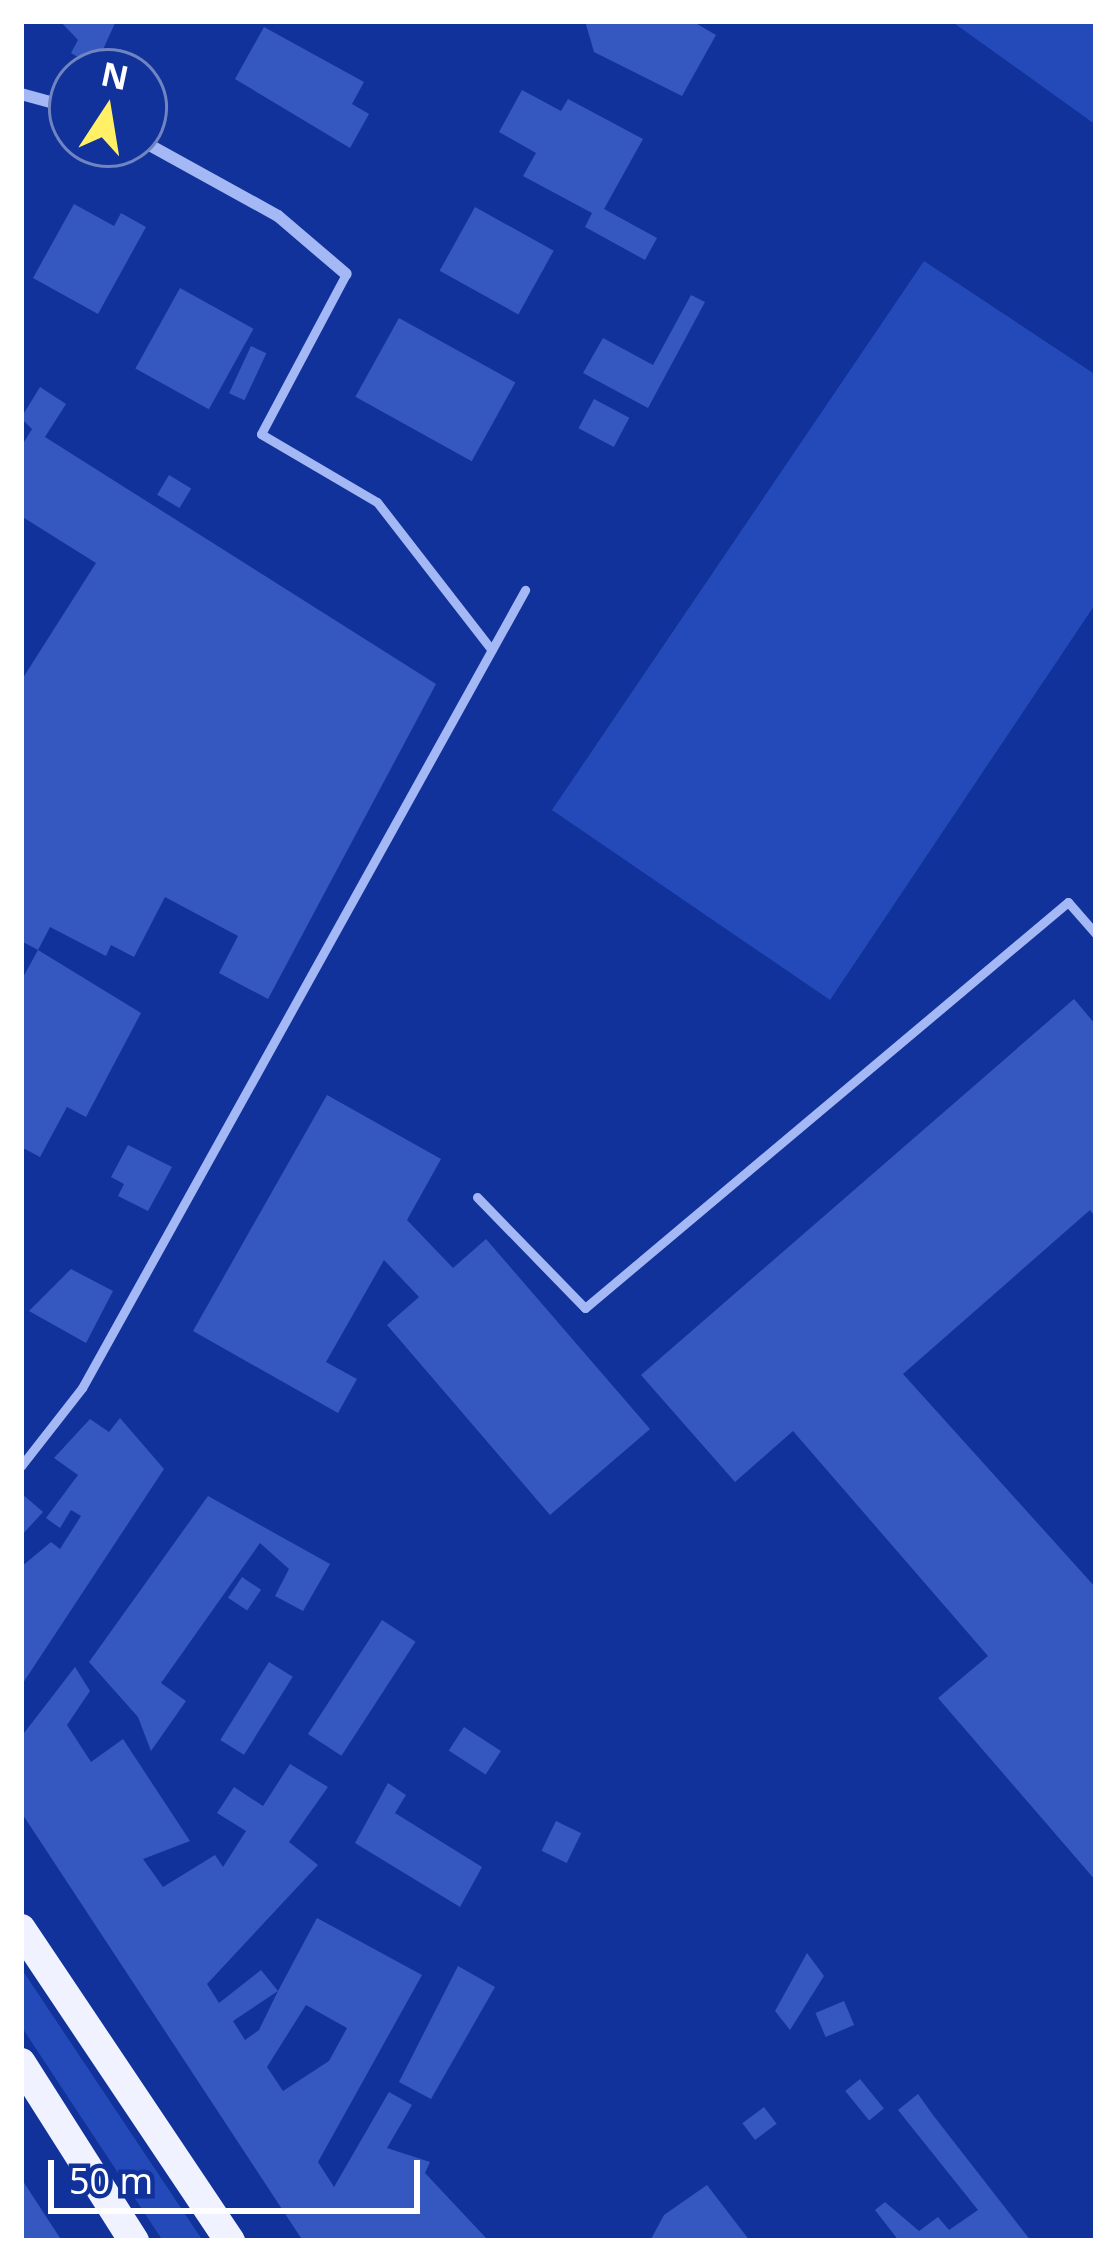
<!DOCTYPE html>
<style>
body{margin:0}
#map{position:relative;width:1117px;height:2262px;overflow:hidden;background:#11329a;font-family:"Noto Sans",sans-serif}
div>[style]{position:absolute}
.green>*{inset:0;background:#234ab8}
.building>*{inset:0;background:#3458c0;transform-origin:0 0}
.service>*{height:9px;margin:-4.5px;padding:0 4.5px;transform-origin:4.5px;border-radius:4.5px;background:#a3b8f4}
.minor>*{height:12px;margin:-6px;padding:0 6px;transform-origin:6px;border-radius:6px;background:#a3b8f4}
.primary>*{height:30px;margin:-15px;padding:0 15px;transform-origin:15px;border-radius:15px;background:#f0f3ff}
span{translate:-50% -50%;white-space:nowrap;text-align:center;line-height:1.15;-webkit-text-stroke:9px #11329a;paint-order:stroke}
.frame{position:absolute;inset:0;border:24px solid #fff;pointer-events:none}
.north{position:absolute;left:48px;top:48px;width:120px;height:120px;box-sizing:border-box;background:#11329a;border:3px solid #7084c2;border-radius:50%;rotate:12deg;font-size:33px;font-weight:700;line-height:48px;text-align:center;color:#fff}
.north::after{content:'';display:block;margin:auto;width:42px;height:54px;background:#fff066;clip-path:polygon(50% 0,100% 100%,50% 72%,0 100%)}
.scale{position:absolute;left:48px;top:2160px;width:372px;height:54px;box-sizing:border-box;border:6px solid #fff;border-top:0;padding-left:15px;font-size:36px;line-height:42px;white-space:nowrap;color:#fff;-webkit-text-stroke:9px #11329a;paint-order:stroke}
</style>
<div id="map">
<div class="green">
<i style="clip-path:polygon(951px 21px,1096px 21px,1096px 125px)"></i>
<i style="clip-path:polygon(924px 261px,1096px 375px,1096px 603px,830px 1000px,552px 810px)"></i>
<i style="clip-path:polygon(21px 1968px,203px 2241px,163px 2241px,21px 2026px)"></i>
</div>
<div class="building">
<i style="clip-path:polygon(60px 21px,116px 21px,95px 67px,71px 53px,78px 40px)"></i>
<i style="clip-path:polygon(585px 21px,692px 21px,716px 35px,682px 96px,594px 52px)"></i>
<i style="clip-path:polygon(264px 27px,364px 82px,352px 104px,369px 114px,350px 148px,235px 79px)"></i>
<i style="clip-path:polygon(522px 90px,561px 111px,568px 99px,643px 139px,604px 209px,657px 238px,645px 260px,585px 227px,592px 213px,523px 176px,536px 153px,499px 132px)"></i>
<i style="clip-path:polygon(74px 204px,114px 226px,121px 213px,146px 227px,98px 314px,33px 278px)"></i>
<i style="left:475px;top:207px;width:90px;height:73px;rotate:29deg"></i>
<i style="left:180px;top:288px;width:84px;height:92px;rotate:29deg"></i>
<i style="clip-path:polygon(691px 295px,705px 302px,648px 408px,583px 373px,603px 338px,653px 365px)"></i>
<i style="left:399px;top:318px;width:133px;height:90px;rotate:29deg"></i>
<i style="left:251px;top:346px;width:17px;height:52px;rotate:25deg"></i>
<i style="clip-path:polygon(40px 387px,66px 404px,45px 437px,436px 684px,268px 999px,219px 973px,238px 936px,165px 897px,134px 957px,111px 945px,106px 956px,50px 927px,38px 950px,21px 941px,21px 681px,96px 563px,21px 516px,21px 447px,32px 429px,21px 418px)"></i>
<i style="left:594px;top:399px;width:40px;height:33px;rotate:28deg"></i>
<i style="left:169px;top:475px;width:26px;height:23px;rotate:31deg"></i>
<i style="clip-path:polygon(38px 950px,141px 1013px,86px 1117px,67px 1107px,40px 1157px,21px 1147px,21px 981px)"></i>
<i style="clip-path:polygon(1074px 999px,1096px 1025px,1096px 1218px,1090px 1210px,903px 1374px,1096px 1588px,1096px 1881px,938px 1698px,988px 1656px,793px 1431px,735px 1482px,641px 1375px)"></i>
<i style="clip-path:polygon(327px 1095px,441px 1159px,407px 1220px,453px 1268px,486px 1239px,650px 1429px,550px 1515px,387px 1325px,419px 1297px,384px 1260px,326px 1362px,357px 1379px,338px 1413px,193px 1331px)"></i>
<i style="clip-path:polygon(128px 1145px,172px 1167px,148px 1211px,118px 1196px,124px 1184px,111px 1177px)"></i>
<i style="clip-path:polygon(71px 1269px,113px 1291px,86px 1343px,29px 1311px)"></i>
<i style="clip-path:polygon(120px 1418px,164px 1469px,21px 1686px,21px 1567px,51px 1542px,60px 1549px,81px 1516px,71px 1510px,60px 1528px,46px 1518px,78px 1475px,54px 1458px,90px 1419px,109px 1432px)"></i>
<i style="clip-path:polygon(21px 1493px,43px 1512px,21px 1536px)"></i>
<i style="clip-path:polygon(208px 1496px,330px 1564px,303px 1611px,275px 1596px,289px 1569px,260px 1543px,161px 1683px,186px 1701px,151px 1751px,138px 1717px,89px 1662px)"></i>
<i style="left:242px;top:1577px;width:23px;height:25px;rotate:34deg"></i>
<i style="left:382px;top:1620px;width:40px;height:136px;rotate:33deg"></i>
<i style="left:269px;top:1662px;width:28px;height:92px;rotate:32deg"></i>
<i style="clip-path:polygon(evenodd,75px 1667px,90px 1691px,67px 1725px,91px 1762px,123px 1739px,190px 1841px,143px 1859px,163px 1887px,215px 1855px,223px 1867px,246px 1831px,217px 1813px,234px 1787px,263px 1806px,290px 1764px,328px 1787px,289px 1842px,318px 1865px,207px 1984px,219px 2003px,261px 1970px,278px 1991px,317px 1918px,422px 1975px,318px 2162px,334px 2187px,389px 2092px,412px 2105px,387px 2148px,430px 2162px,425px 2173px,486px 2238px,303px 2241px,21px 1812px,21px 1737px,75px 1667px,278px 1991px,259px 2030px,245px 2040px,233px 2021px,278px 1991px,75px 1667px,306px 2005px,347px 2028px,329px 2061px,283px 2091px,267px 2067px,306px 2005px)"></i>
<i style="left:464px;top:1727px;width:44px;height:28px;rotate:33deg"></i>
<i style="clip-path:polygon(388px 1783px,406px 1795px,395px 1813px,482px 1867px,460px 1907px,355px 1843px)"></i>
<i style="left:556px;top:1821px;width:28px;height:33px;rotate:26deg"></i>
<i style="clip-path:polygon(807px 1953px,824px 1976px,790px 2030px,775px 2011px)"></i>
<i style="clip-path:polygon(458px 1966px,495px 1987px,431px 2099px,399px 2082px)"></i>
<i style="left:844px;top:2001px;width:26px;height:31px;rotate:67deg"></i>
<i style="left:860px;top:2079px;width:38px;height:19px;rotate:51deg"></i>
<i style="clip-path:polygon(918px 2094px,933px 2115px,1031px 2241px,899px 2241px,875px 2210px,885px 2202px,919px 2231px,938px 2217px,949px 2230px,978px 2210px,898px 2110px)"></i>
<i style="left:764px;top:2107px;width:21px;height:27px;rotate:53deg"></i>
<i style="clip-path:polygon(21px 2178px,45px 2215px,62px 2241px,21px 2241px)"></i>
<i style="clip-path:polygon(707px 2185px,750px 2241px,650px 2241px,664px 2215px)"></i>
</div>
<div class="service">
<i style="left:346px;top:274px;width:181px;rotate:118deg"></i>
<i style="left:261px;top:434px;width:134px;rotate:30.4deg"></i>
<i style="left:377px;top:502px;width:187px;rotate:52.2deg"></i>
<i style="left:477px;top:1197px;width:155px;rotate:45.8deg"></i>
<i style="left:585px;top:1308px;width:631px;rotate:-40.05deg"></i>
<i style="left:1068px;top:902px;width:43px;rotate:48.8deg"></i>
<i style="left:21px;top:1466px;width:99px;rotate:-52deg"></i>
<i style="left:82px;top:1388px;width:913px;rotate:-60.96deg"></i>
</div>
<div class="minor">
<i style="left:21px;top:94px;width:53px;rotate:15.4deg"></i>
<i style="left:144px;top:142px;width:153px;rotate:28.9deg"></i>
<i style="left:278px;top:216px;width:89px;rotate:40.5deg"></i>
</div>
<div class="primary">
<i style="left:21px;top:1929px;width:376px;rotate:56.2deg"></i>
<i style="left:21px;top:2063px;width:211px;rotate:57.6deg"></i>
</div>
<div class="frame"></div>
<div class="north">N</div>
<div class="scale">50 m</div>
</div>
